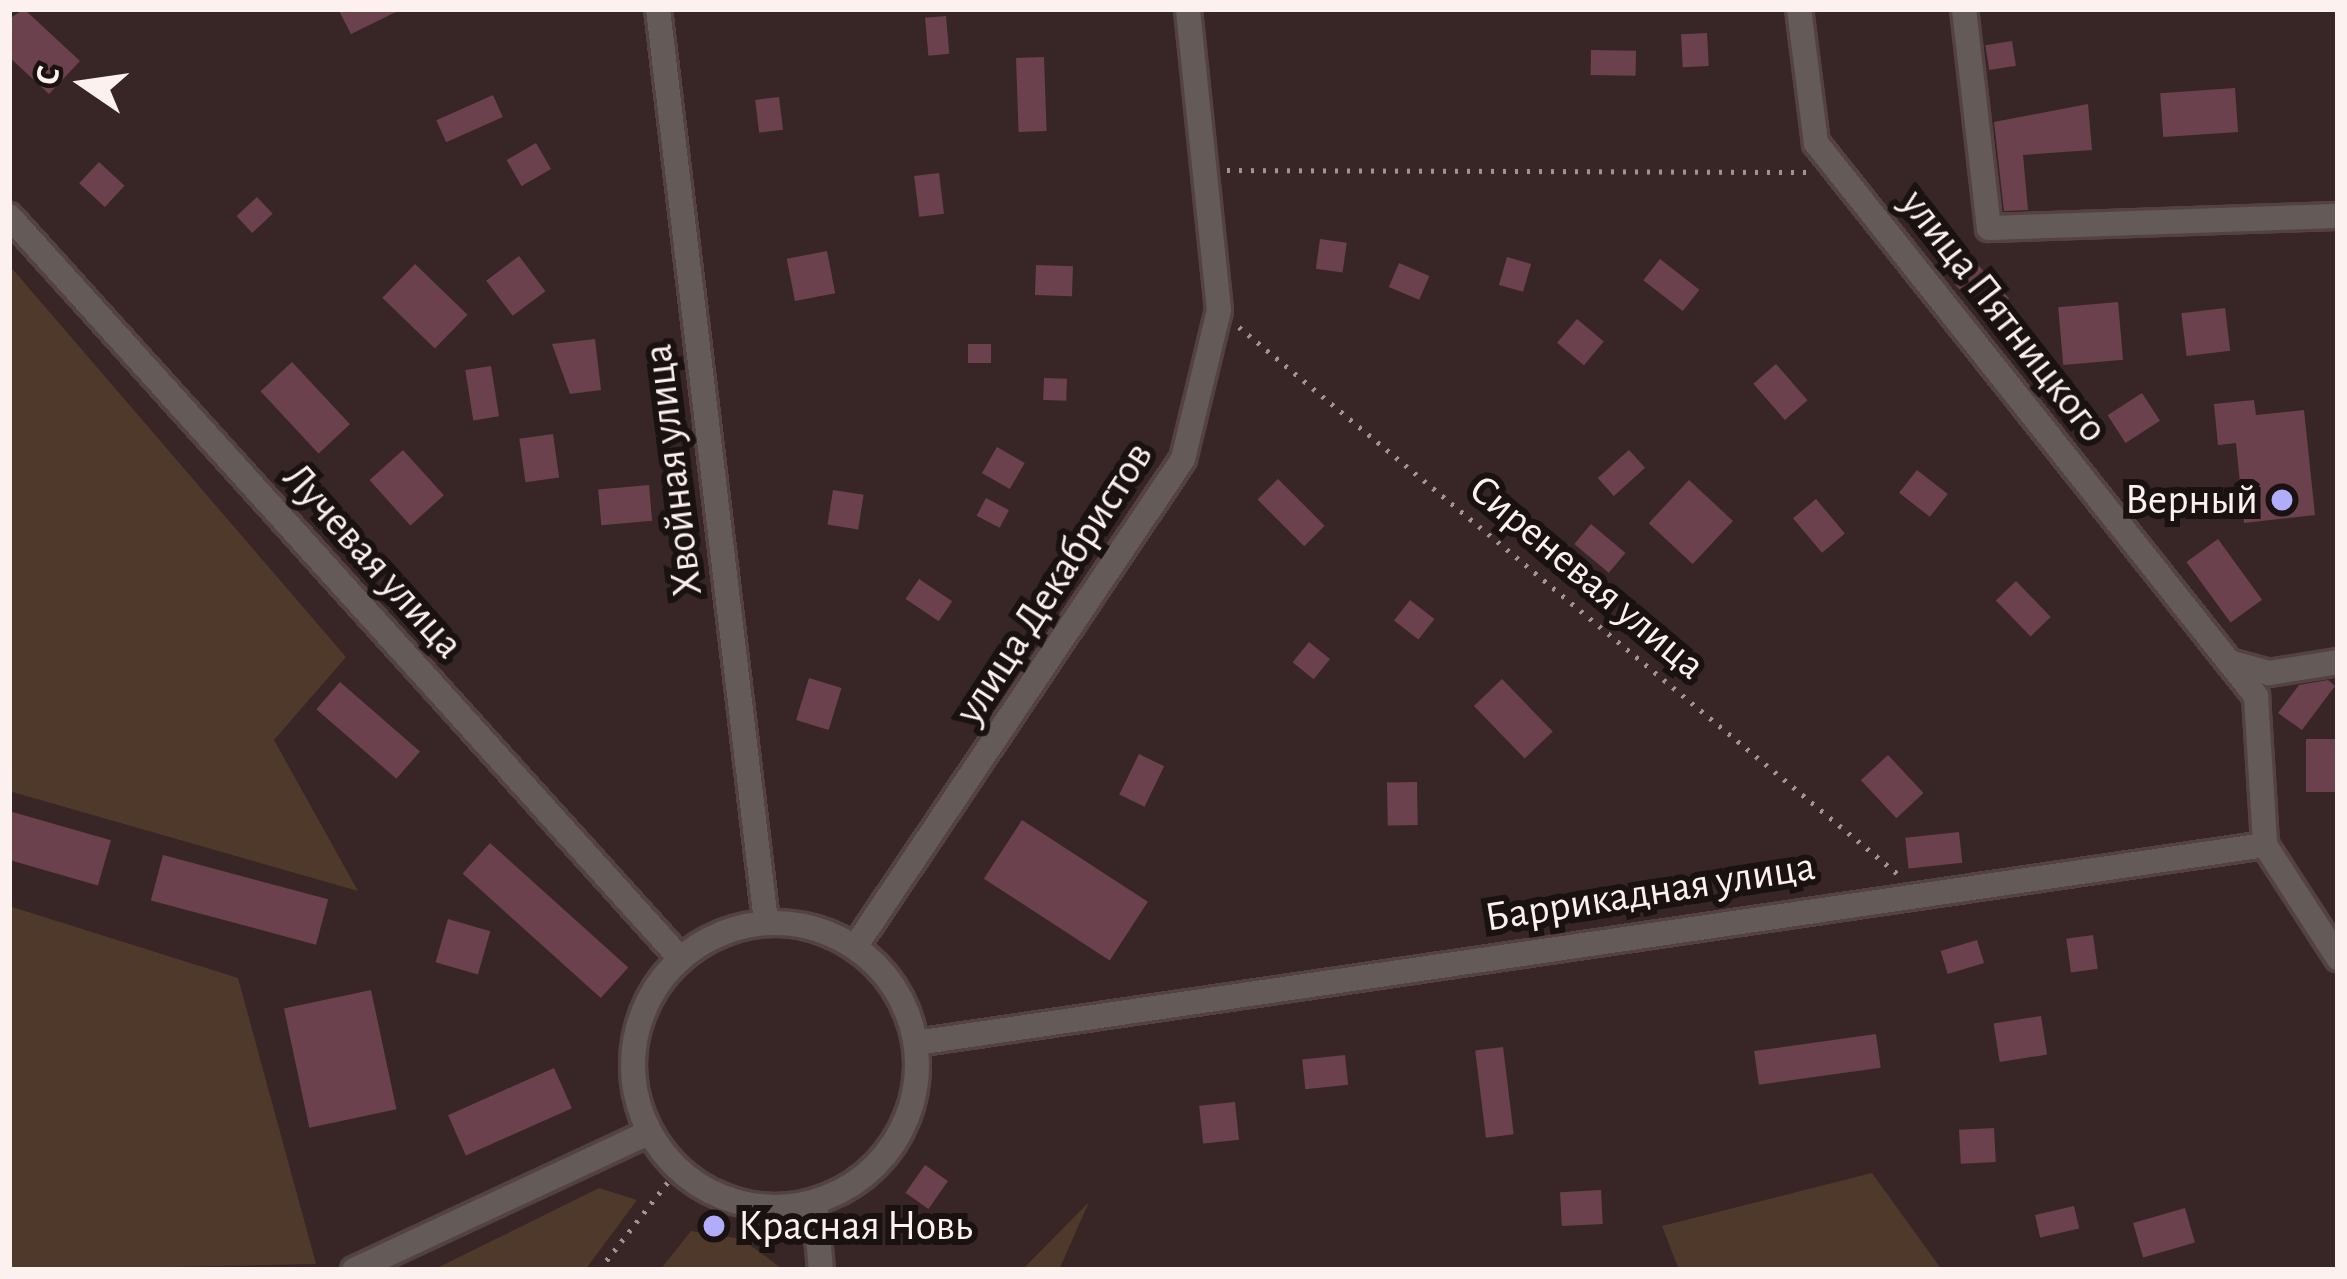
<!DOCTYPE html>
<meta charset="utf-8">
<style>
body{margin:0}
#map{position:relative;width:2347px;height:1279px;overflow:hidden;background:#382626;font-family:"Alegreya Sans",sans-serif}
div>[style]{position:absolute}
.green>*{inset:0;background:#4e392a}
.building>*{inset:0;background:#6b414d;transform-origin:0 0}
.path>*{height:4.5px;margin-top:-2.25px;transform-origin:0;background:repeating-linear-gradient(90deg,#a29393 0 3px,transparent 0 12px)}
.roads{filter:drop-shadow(3px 0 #544242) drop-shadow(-3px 0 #544242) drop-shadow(0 3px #544242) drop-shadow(0 -3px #544242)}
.minor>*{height:24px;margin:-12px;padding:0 12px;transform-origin:12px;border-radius:12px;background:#645b58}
.minor>.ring{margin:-12px;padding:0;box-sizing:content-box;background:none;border:24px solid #645b58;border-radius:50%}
.dots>*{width:33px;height:33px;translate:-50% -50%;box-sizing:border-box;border:6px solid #191211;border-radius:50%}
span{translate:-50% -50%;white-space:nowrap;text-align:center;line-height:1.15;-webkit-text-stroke:12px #191211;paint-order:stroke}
.street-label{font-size:42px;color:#fdf1f0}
.poi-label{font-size:42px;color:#fdf1f0}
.right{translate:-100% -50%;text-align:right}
.left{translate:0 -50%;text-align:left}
.frame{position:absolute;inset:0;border:12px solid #fdf1f0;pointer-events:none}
.north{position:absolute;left:24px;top:24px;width:120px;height:120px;-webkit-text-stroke:9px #191211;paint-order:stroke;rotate:283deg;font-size:33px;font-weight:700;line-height:48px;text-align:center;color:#fdf1f0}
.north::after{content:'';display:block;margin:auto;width:42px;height:54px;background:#fdf1f0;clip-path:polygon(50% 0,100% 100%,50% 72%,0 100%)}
</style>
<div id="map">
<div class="green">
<i style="clip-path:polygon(9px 265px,346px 657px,274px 740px,358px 891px,9px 791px)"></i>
<i style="clip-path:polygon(9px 906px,238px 978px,316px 1264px,9px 1270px)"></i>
<i style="clip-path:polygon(1872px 1173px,1942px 1270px,1679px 1270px,1662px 1226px)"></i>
<i style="clip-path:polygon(599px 1188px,637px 1200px,585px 1270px,433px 1270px)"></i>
<i style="clip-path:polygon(1089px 1202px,1059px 1270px,1022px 1270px)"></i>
<i style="clip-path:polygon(691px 1231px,742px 1239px,784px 1270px,660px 1270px)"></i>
</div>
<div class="building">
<i style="clip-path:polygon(24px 9px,80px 61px,49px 94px,9px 57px,9px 19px)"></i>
<i style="clip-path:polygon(338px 9px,402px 9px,351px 34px)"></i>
<i style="left:946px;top:16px;width:38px;height:21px;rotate:85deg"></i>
<i style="left:1707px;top:33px;width:33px;height:26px;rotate:87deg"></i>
<i style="left:2012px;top:41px;width:25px;height:27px;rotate:81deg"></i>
<i style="left:1591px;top:50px;width:45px;height:25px;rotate:1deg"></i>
<i style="left:1044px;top:57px;width:74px;height:28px;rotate:88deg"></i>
<i style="left:2235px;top:88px;width:44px;height:75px;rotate:86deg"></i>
<i style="left:493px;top:95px;width:24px;height:62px;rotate:66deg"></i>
<i style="left:779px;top:97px;width:33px;height:24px;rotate:83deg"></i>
<i style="clip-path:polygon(2088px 104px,2092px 150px,2023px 155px,2028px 210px,2004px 211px,1994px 122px)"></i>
<i style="left:536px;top:143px;width:30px;height:34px;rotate:60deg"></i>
<i style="left:99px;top:162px;width:35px;height:29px;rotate:43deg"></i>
<i style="left:939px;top:173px;width:41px;height:25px;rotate:83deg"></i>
<i style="left:257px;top:197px;width:23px;height:28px;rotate:47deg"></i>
<i style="left:1320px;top:239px;width:27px;height:30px;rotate:8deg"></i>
<i style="left:827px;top:251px;width:43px;height:41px;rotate:79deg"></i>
<i style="left:519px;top:256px;width:44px;height:41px;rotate:53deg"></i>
<i style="left:1507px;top:257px;width:25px;height:29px;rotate:16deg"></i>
<i style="left:1660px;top:259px;width:50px;height:27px;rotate:38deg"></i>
<i style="left:1399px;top:263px;width:33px;height:26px;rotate:23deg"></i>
<i style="left:415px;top:264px;width:73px;height:47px;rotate:44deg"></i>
<i style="left:1977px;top:264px;width:47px;height:30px;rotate:47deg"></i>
<i style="left:1036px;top:265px;width:37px;height:30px;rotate:2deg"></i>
<i style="left:2118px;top:302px;width:58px;height:60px;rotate:85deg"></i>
<i style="left:2225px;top:308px;width:43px;height:44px;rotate:83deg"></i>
<i style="left:1577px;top:319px;width:35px;height:31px;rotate:40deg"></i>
<i style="clip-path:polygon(595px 339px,601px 390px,570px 394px,552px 344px)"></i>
<i style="left:968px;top:344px;width:23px;height:19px"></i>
<i style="left:292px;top:362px;width:85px;height:43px;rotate:47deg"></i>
<i style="left:1776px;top:364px;width:48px;height:30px;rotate:49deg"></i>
<i style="left:491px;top:366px;width:51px;height:26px;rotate:81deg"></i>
<i style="left:1044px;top:378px;width:23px;height:22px;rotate:2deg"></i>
<i style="left:2142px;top:393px;width:33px;height:41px;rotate:57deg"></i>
<i style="clip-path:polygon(2254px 400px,2256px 415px,2304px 410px,2315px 515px,2244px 523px,2236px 443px,2218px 445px,2214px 404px)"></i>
<i style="left:553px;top:434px;width:44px;height:34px;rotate:82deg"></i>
<i style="left:997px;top:447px;width:32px;height:30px;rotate:30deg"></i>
<i style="left:403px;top:450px;width:61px;height:45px;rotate:48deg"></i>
<i style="left:1629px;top:450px;width:24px;height:42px;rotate:48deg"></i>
<i style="left:1917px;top:470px;width:39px;height:29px;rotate:38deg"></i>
<i style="left:1278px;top:479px;width:66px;height:29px;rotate:45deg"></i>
<i style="left:1689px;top:480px;width:60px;height:59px;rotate:43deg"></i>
<i style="left:649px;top:485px;width:36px;height:51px;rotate:85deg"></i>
<i style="left:833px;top:490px;width:31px;height:35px;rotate:9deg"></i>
<i style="left:986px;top:498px;width:26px;height:20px;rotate:28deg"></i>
<i style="left:1816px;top:499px;width:45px;height:30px;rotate:50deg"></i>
<i style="left:1591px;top:524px;width:45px;height:26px;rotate:40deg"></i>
<i style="left:2218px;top:539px;width:75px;height:39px;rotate:54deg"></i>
<i style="left:919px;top:579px;width:40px;height:24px;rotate:34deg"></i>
<i style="left:2016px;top:581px;width:50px;height:28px;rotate:46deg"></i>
<i style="left:1410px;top:600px;width:31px;height:26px;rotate:38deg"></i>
<i style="left:1309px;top:642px;width:27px;height:26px;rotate:39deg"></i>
<i style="left:809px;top:678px;width:34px;height:44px;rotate:17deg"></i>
<i style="left:1502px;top:679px;width:73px;height:39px;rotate:46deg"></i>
<i style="clip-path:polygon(2328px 680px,2335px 686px,2302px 730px,2278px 713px,2299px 685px)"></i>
<i style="left:340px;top:682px;width:106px;height:36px;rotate:41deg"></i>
<i style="left:2306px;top:739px;width:32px;height:53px"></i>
<i style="left:1139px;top:754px;width:28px;height:45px;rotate:26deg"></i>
<i style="left:1888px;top:755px;width:52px;height:37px;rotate:47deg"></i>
<i style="left:1417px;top:782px;width:43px;height:30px;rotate:89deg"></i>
<i style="left:9px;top:811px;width:106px;height:47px;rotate:16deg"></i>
<i style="left:1022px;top:820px;width:150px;height:70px;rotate:33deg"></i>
<i style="left:1959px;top:832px;width:31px;height:54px;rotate:84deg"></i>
<i style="left:490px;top:843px;width:186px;height:41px;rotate:42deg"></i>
<i style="left:163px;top:855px;width:171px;height:47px;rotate:15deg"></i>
<i style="left:448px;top:919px;width:44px;height:45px;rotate:16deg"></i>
<i style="left:2093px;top:935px;width:34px;height:27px;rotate:82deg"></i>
<i style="left:1977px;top:940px;width:24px;height:38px;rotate:73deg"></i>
<i style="left:371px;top:990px;width:122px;height:89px;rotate:78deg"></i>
<i style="left:2041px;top:1016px;width:39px;height:48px;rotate:81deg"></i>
<i style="left:1876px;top:1034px;width:34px;height:123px;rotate:82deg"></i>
<i style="left:1503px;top:1047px;width:88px;height:28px;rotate:83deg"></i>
<i style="left:1345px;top:1055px;width:30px;height:43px;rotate:84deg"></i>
<i style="left:554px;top:1068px;width:44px;height:116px;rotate:66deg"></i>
<i style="left:1235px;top:1102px;width:38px;height:36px;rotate:84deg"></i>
<i style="left:1994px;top:1128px;width:34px;height:35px;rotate:87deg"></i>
<i style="left:925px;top:1165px;width:28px;height:34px;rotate:35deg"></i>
<i style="left:1601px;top:1190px;width:34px;height:41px;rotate:87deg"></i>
<i style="left:2074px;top:1206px;width:23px;height:40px;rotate:77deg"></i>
<i style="left:2185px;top:1208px;width:36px;height:54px;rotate:74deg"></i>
</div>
<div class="path">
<i style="left:1227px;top:170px;width:582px;rotate:0.2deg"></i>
<i style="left:1239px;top:327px;width:858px;rotate:39.7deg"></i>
<i style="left:599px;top:1270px;width:128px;rotate:-52deg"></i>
</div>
<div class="roads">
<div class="minor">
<i style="left:658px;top:9px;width:919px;rotate:83.25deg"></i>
<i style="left:1799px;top:9px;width:135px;rotate:82.8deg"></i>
<i style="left:1816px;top:143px;width:707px;rotate:51.49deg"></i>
<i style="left:2256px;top:696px;width:149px;rotate:86.5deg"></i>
<i style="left:2265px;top:845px;width:135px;rotate:57.1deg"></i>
<i style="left:1964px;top:9px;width:220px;rotate:83.5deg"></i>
<i style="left:1989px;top:228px;width:349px;rotate:-2deg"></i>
<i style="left:9px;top:216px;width:1000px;rotate:47.88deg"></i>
<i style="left:2229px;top:662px;width:41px;rotate:15.4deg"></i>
<i style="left:2269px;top:673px;width:70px;rotate:-9.1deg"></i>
<i class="ring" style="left:633px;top:923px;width:260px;height:260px"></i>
<i style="left:855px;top:947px;width:588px;rotate:-56.09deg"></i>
<i style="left:1183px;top:459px;width:153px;rotate:-76.4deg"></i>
<i style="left:1219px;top:310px;width:303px;rotate:-95.9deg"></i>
<i style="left:916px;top:1043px;width:1363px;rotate:-8.35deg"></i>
<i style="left:815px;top:1203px;width:67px;rotate:84.9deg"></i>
<i style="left:354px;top:1270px;width:324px;rotate:-25deg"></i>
</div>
</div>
<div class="dots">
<i style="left:2282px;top:500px;background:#b1adfa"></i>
<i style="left:714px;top:1226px;background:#b1adfa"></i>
</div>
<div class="street-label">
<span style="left:2004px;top:316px;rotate:52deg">улица Пятницкого</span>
<span style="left:673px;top:470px;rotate:-97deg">Хвойная улица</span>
<span style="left:373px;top:561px;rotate:48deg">Лучевая улица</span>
<span style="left:1587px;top:577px;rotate:40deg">Сиреневая улица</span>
<span style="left:1054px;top:583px;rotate:-57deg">улица Декабристов</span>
<span style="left:1650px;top:892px;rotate:-9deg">Баррикадная улица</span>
</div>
<div class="poi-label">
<span class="right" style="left:2258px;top:500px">Верный</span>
<span class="left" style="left:738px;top:1226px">Красная Новь</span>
</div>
<div class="frame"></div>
<div class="north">С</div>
</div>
